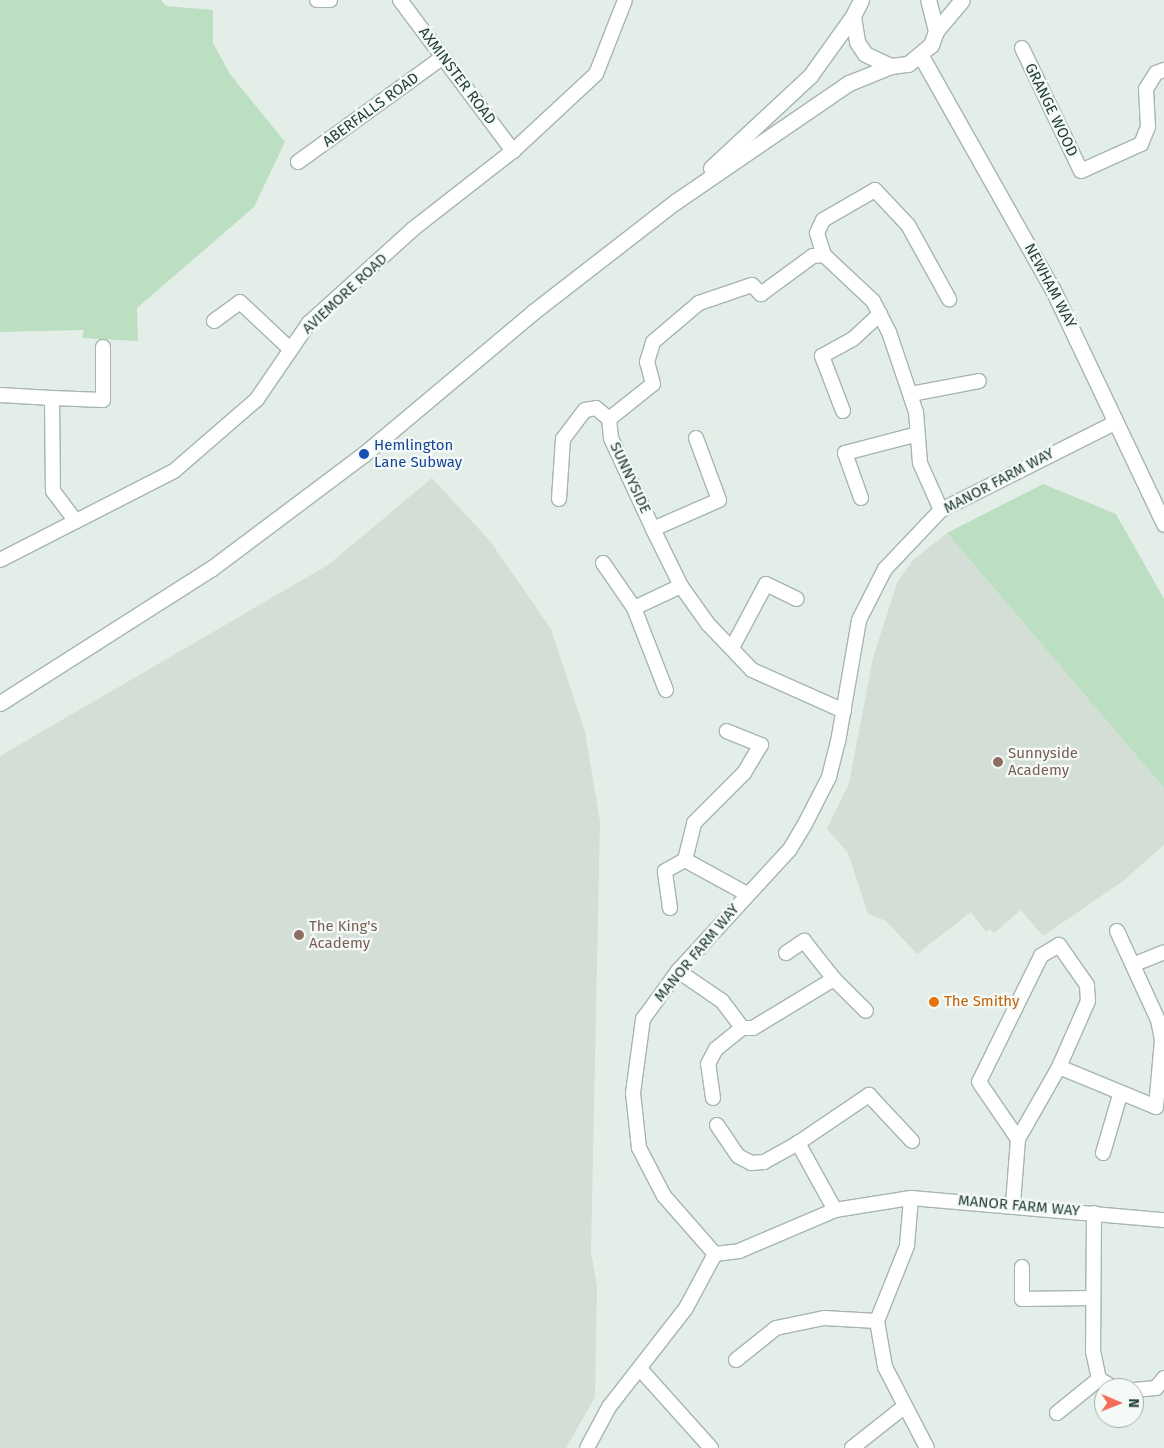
<!DOCTYPE html>
<style>
body{margin:0}
#map{position:relative;width:1164px;height:1448px;overflow:hidden;background:#e4eee8;font-family:"Fira Sans",sans-serif}
div>[style]{position:absolute}
.built>*{inset:0;background:#d3ded7}
.green>*{inset:0;background:#bddfc1}
.roads{filter:drop-shadow(1px 0 #a6b6ae) drop-shadow(-1px 0 #a6b6ae) drop-shadow(0 1px #a6b6ae) drop-shadow(0 -1px #a6b6ae)}
.street>*{height:14px;margin:-7px;padding:0 7px;transform-origin:7px;border-radius:7px;background:#fff}
.secondary>*{height:15px;margin:-7.5px;padding:0 7.5px;transform-origin:7.5px;border-radius:7.5px;background:#fff}
.dots>*{width:14px;height:14px;translate:-50% -50%;box-sizing:border-box;border:2px solid #f5faf7;border-radius:50%}
span{translate:-50% -50%;white-space:nowrap;text-align:center;line-height:1.15;-webkit-text-stroke:4.5px #f5faf7;paint-order:stroke}
.street-label{font-size:15px;color:#234034}
.transit-label{font-size:15px;color:#164399}
.left{translate:0 -50%;text-align:left}
.education-label{font-size:15px;color:#785e54}
.food-label{font-size:15px;color:#c56008}
.north{position:absolute;left:1094px;top:1378px;width:50px;height:50px;box-sizing:border-box;background:#f5faf7;border:1px solid #a1b0a9;border-radius:50%;rotate:91deg;font-size:14px;font-weight:700;line-height:20px;text-align:center;color:#234034}
.north::after{content:'';display:block;margin:auto;width:18px;height:22px;background:#f46b5c;clip-path:polygon(50% 0,100% 100%,50% 72%,0 100%)}
</style>
<div id="map">
<div class="built">
<i style="clip-path:polygon(432px 478px,490px 541px,551px 629px,585px 732px,600px 821px,591px 1252px,597px 1286px,595px 1397px,566px 1448px,0 1448px,0 756px,328px 565px)"></i>
<i style="clip-path:polygon(947px 533px,1164px 788px,1164px 845px,1123px 881px,1043px 936px,1021px 910px,994px 933px,990px 929px,986px 932px,971px 912px,917px 954px,886px 921px,868px 914px,848px 853px,827px 829px,849px 783px,873px 658px,897px 583px,912px 561px)"></i>
</div>
<div class="green">
<i style="clip-path:polygon(0 0,161px 0,166px 6px,213px 10px,213px 43px,230px 74px,285px 142px,254px 207px,137px 308px,138px 341px,82px 338px,84px 330px,0 332px)"></i>
<i style="clip-path:polygon(1043px 484px,1116px 514px,1164px 599px,1164px 788px,947px 533px)"></i>
</div>
<div class="roads">
<div class="street">
<i style="left:317px;top:0;width:13px"></i>
<i style="left:400px;top:0;width:189px;rotate:53.2deg"></i>
<i style="left:1022px;top:48px;width:136px;rotate:64.4deg"></i>
<i style="left:1081px;top:171px;width:66px;rotate:-24.2deg"></i>
<i style="left:1141px;top:144px;width:18px;rotate:-68deg"></i>
<i style="left:1148px;top:127px;width:38px;rotate:-93deg"></i>
<i style="left:1146px;top:89px;width:19px;rotate:-58deg"></i>
<i style="left:1156px;top:73px;width:9px;rotate:-21deg"></i>
<i style="left:298px;top:162px;width:179px;rotate:-35.9deg"></i>
<i style="left:824px;top:255px;width:23px;rotate:-108deg"></i>
<i style="left:817px;top:233px;width:14px;rotate:-65deg"></i>
<i style="left:823px;top:220px;width:60px;rotate:-30deg"></i>
<i style="left:875px;top:190px;width:48px;rotate:46.7deg"></i>
<i style="left:908px;top:225px;width:85px;rotate:61deg"></i>
<i style="left:214px;top:321px;width:32px;rotate:-36deg"></i>
<i style="left:240px;top:302px;width:69px;rotate:43.2deg"></i>
<i style="left:911px;top:394px;width:69px;rotate:-10.8deg"></i>
<i style="left:0;top:395px;width:52px;rotate:3.3deg"></i>
<i style="left:52px;top:398px;width:93px;rotate:89.4deg"></i>
<i style="left:53px;top:491px;width:38px;rotate:53deg"></i>
<i style="left:52px;top:398px;width:51px;rotate:2.2deg"></i>
<i style="left:103px;top:400px;width:53px;rotate:-90deg"></i>
<i style="left:843px;top:411px;width:59px;rotate:-110.9deg"></i>
<i style="left:822px;top:356px;width:35px;rotate:-29deg"></i>
<i style="left:853px;top:339px;width:37px;rotate:-43deg"></i>
<i style="left:861px;top:498px;width:48px;rotate:-109.6deg"></i>
<i style="left:845px;top:453px;width:71px;rotate:-14.6deg"></i>
<i style="left:559px;top:499px;width:60px;rotate:-86.2deg"></i>
<i style="left:563px;top:439px;width:36px;rotate:-53deg"></i>
<i style="left:585px;top:410px;width:11px;rotate:-10deg"></i>
<i style="left:596px;top:408px;width:17px;rotate:40deg"></i>
<i style="left:653px;top:529px;width:72px;rotate:-23.7deg"></i>
<i style="left:719px;top:500px;width:66px;rotate:-110.4deg"></i>
<i style="left:0;top:560px;width:195px;rotate:-27.1deg"></i>
<i style="left:174px;top:471px;width:110px;rotate:-40.9deg"></i>
<i style="left:257px;top:399px;width:92px;rotate:-55.6deg"></i>
<i style="left:309px;top:323px;width:140px;rotate:-42.1deg"></i>
<i style="left:413px;top:229px;width:127px;rotate:-38deg"></i>
<i style="left:513px;top:151px;width:113px;rotate:-42.9deg"></i>
<i style="left:596px;top:74px;width:79px;rotate:-68.6deg"></i>
<i style="left:603px;top:563px;width:55px;rotate:55.4deg"></i>
<i style="left:634px;top:608px;width:88px;rotate:68.7deg"></i>
<i style="left:634px;top:608px;width:52px;rotate:-25.1deg"></i>
<i style="left:733px;top:646px;width:70px;rotate:-62deg"></i>
<i style="left:766px;top:584px;width:34px;rotate:26deg"></i>
<i style="left:844px;top:711px;width:101px;rotate:-156deg"></i>
<i style="left:752px;top:670px;width:64px;rotate:-133.7deg"></i>
<i style="left:708px;top:624px;width:47px;rotate:-125.4deg"></i>
<i style="left:681px;top:586px;width:64px;rotate:-116.2deg"></i>
<i style="left:653px;top:529px;width:100px;rotate:-114.8deg"></i>
<i style="left:611px;top:438px;width:19px;rotate:-96deg"></i>
<i style="left:609px;top:419px;width:56px;rotate:-38.5deg"></i>
<i style="left:653px;top:384px;width:23px;rotate:-105deg"></i>
<i style="left:647px;top:362px;width:21px;rotate:-73deg"></i>
<i style="left:653px;top:342px;width:60px;rotate:-40.3deg"></i>
<i style="left:699px;top:303px;width:56px;rotate:-18.8deg"></i>
<i style="left:752px;top:285px;width:13px;rotate:45deg"></i>
<i style="left:761px;top:294px;width:64px;rotate:-36.2deg"></i>
<i style="left:813px;top:256px;width:11px;rotate:-5deg"></i>
<i style="left:824px;top:255px;width:67px;rotate:43.2deg"></i>
<i style="left:873px;top:301px;width:35px;rotate:63deg"></i>
<i style="left:889px;top:332px;width:84px;rotate:71.4deg"></i>
<i style="left:916px;top:412px;width:51px;rotate:85.5deg"></i>
<i style="left:920px;top:463px;width:51px;rotate:65.9deg"></i>
<i style="left:685px;top:860px;width:71px;rotate:28.7deg"></i>
<i style="left:670px;top:908px;width:37px;rotate:-98deg"></i>
<i style="left:665px;top:871px;width:23px;rotate:-29deg"></i>
<i style="left:685px;top:860px;width:38px;rotate:-76deg"></i>
<i style="left:694px;top:823px;width:71px;rotate:-45deg"></i>
<i style="left:744px;top:773px;width:33px;rotate:-59deg"></i>
<i style="left:761px;top:745px;width:37px;rotate:-158deg"></i>
<i style="left:786px;top:953px;width:22px;rotate:-34deg"></i>
<i style="left:804px;top:941px;width:48px;rotate:51.7deg"></i>
<i style="left:1135px;top:964px;width:31px;rotate:-22deg"></i>
<i style="left:678px;top:971px;width:53px;rotate:34.3deg"></i>
<i style="left:722px;top:1001px;width:34px;rotate:53deg"></i>
<i style="left:742px;top:1028px;width:11px"></i>
<i style="left:753px;top:1028px;width:95px;rotate:-31.2deg"></i>
<i style="left:834px;top:979px;width:45px;rotate:45deg"></i>
<i style="left:1059px;top:1067px;width:105px;rotate:22.4deg"></i>
<i style="left:1156px;top:1107px;width:67px;rotate:-84.9deg"></i>
<i style="left:1162px;top:1040px;width:20px;rotate:-101deg"></i>
<i style="left:1158px;top:1020px;width:98px;rotate:-114.7deg"></i>
<i style="left:713px;top:1098px;width:34px;rotate:-98deg"></i>
<i style="left:708px;top:1064px;width:17px;rotate:-62deg"></i>
<i style="left:716px;top:1049px;width:33px;rotate:-39deg"></i>
<i style="left:717px;top:1125px;width:37px;rotate:56deg"></i>
<i style="left:738px;top:1156px;width:15px;rotate:28deg"></i>
<i style="left:751px;top:1163px;width:13px;rotate:-4deg"></i>
<i style="left:764px;top:1162px;width:39px;rotate:-29deg"></i>
<i style="left:1103px;top:1153px;width:60px;rotate:-73.7deg"></i>
<i style="left:911px;top:1198px;width:48px;rotate:94.8deg"></i>
<i style="left:907px;top:1246px;width:81px;rotate:111.8deg"></i>
<i style="left:877px;top:1321px;width:47px;rotate:80.1deg"></i>
<i style="left:885px;top:1367px;width:91px;rotate:62.6deg"></i>
<i style="left:1013px;top:1204px;width:65px;rotate:-85.6deg"></i>
<i style="left:1018px;top:1139px;width:83px;rotate:-60.3deg"></i>
<i style="left:1059px;top:1067px;width:72px;rotate:-66.3deg"></i>
<i style="left:1088px;top:1001px;width:16px;rotate:-94deg"></i>
<i style="left:1087px;top:985px;width:49px;rotate:-125deg"></i>
<i style="left:1059px;top:945px;width:21px;rotate:149deg"></i>
<i style="left:1041px;top:956px;width:140px;rotate:116.2deg"></i>
<i style="left:979px;top:1082px;width:69px;rotate:55.6deg"></i>
<i style="left:835px;top:1210px;width:77px;rotate:-118.9deg"></i>
<i style="left:798px;top:1143px;width:86px;rotate:-34.1deg"></i>
<i style="left:869px;top:1095px;width:63px;rotate:46.9deg"></i>
<i style="left:1094px;top:1213px;width:138px;rotate:90.4deg"></i>
<i style="left:1093px;top:1351px;width:29px;rotate:78deg"></i>
<i style="left:1099px;top:1379px;width:17px;rotate:31deg"></i>
<i style="left:715px;top:1254px;width:77px;rotate:-131.3deg"></i>
<i style="left:664px;top:1196px;width:54px;rotate:-117.5deg"></i>
<i style="left:639px;top:1148px;width:55px;rotate:-96.2deg"></i>
<i style="left:633px;top:1093px;width:75px;rotate:-82.3deg"></i>
<i style="left:643px;top:1019px;width:59px;rotate:-53.9deg"></i>
<i style="left:678px;top:971px;width:166px;rotate:-47.4deg"></i>
<i style="left:790px;top:849px;width:31px;rotate:-59deg"></i>
<i style="left:806px;top:822px;width:51px;rotate:-62.9deg"></i>
<i style="left:829px;top:777px;width:36px;rotate:-76deg"></i>
<i style="left:838px;top:742px;width:124px;rotate:-80.2deg"></i>
<i style="left:859px;top:620px;width:57px;rotate:-63deg"></i>
<i style="left:885px;top:569px;width:81px;rotate:-46.5deg"></i>
<i style="left:941px;top:510px;width:195px;rotate:-26.6deg"></i>
<i style="left:715px;top:1254px;width:24px;rotate:-7deg"></i>
<i style="left:739px;top:1251px;width:104px;rotate:-23.1deg"></i>
<i style="left:835px;top:1210px;width:77px;rotate:-9deg"></i>
<i style="left:911px;top:1198px;width:254px;rotate:5deg"></i>
<i style="left:1022px;top:1267px;width:32px;rotate:90deg"></i>
<i style="left:1022px;top:1299px;width:70px;rotate:-0.8deg"></i>
<i style="left:736px;top:1360px;width:51px;rotate:-38.7deg"></i>
<i style="left:776px;top:1328px;width:49px;rotate:-11.8deg"></i>
<i style="left:824px;top:1318px;width:53px;rotate:3.2deg"></i>
<i style="left:641px;top:1370px;width:105px;rotate:48.1deg"></i>
<i style="left:1134px;top:1390px;width:22px;rotate:-5deg"></i>
<i style="left:1156px;top:1388px;width:13px;rotate:-51deg"></i>
<i style="left:1057px;top:1413px;width:54px;rotate:-39deg"></i>
<i style="left:587px;top:1448px;width:47px;rotate:-61.8deg"></i>
<i style="left:609px;top:1407px;width:125px;rotate:-52.1deg"></i>
<i style="left:686px;top:1308px;width:61px;rotate:-61.8deg"></i>
<i style="left:852px;top:1448px;width:66px;rotate:-38.3deg"></i>
</div>
<div class="secondary">
<i style="left:861px;top:0;width:18px;rotate:117deg"></i>
<i style="left:853px;top:16px;width:26px;rotate:81deg"></i>
<i style="left:857px;top:42px;width:14px;rotate:56deg"></i>
<i style="left:865px;top:54px;width:29px;rotate:25deg"></i>
<i style="left:891px;top:66px;width:17px;rotate:-7deg"></i>
<i style="left:908px;top:64px;width:30px;rotate:-40deg"></i>
<i style="left:931px;top:45px;width:15px;rotate:-70deg"></i>
<i style="left:936px;top:31px;width:32px;rotate:-104deg"></i>
<i style="left:936px;top:31px;width:40px;rotate:-50deg"></i>
<i style="left:921px;top:56px;width:269px;rotate:60.6deg"></i>
<i style="left:1053px;top:290px;width:259px;rotate:64.6deg"></i>
<i style="left:711px;top:168px;width:135px;rotate:-42.9deg"></i>
<i style="left:810px;top:76px;width:74px;rotate:-54.4deg"></i>
<i style="left:0;top:703px;width:251px;rotate:-32.5deg"></i>
<i style="left:212px;top:568px;width:190px;rotate:-36.9deg"></i>
<i style="left:364px;top:454px;width:221px;rotate:-40deg"></i>
<i style="left:533px;top:312px;width:180px;rotate:-37.8deg"></i>
<i style="left:675px;top:202px;width:211px;rotate:-34.4deg"></i>
<i style="left:849px;top:83px;width:45px;rotate:-22deg"></i>
</div>
</div>
<div class="dots">
<i style="left:364px;top:454px;background:#1a4fb4"></i>
<i style="left:998px;top:762px;background:#8d6e63"></i>
<i style="left:299px;top:935px;background:#8d6e63"></i>
<i style="left:934px;top:1002px;background:#e8710a"></i>
</div>
<div class="street-label">
<span style="left:457px;top:76px;rotate:53deg">AXMINSTER ROAD</span>
<span style="left:371px;top:110px;rotate:-36deg">ABERFALLS ROAD</span>
<span style="left:1051px;top:110px;rotate:64deg">GRANGE WOOD</span>
<span style="left:1050px;top:286px;rotate:62deg">NEWHAM WAY</span>
<span style="left:345px;top:294px;rotate:-43deg">AVIEMORE ROAD</span>
<span style="left:630px;top:478px;rotate:65deg">SUNNYSIDE</span>
<span style="left:999px;top:481px;rotate:-28deg">MANOR FARM WAY</span>
<span style="left:697px;top:953px;rotate:-50deg">MANOR FARM WAY</span>
<span style="left:1019px;top:1206px;rotate:5deg">MANOR FARM WAY</span>
</div>
<div class="transit-label">
<span class="left" style="left:374px;top:454px">Hemlington<br>Lane Subway</span>
</div>
<div class="education-label">
<span class="left" style="left:1008px;top:762px">Sunnyside<br>Academy</span>
<span class="left" style="left:309px;top:935px">The King's<br>Academy</span>
</div>
<div class="food-label">
<span class="left" style="left:944px;top:1002px">The Smithy</span>
</div>
<div class="north">N</div>
</div>
